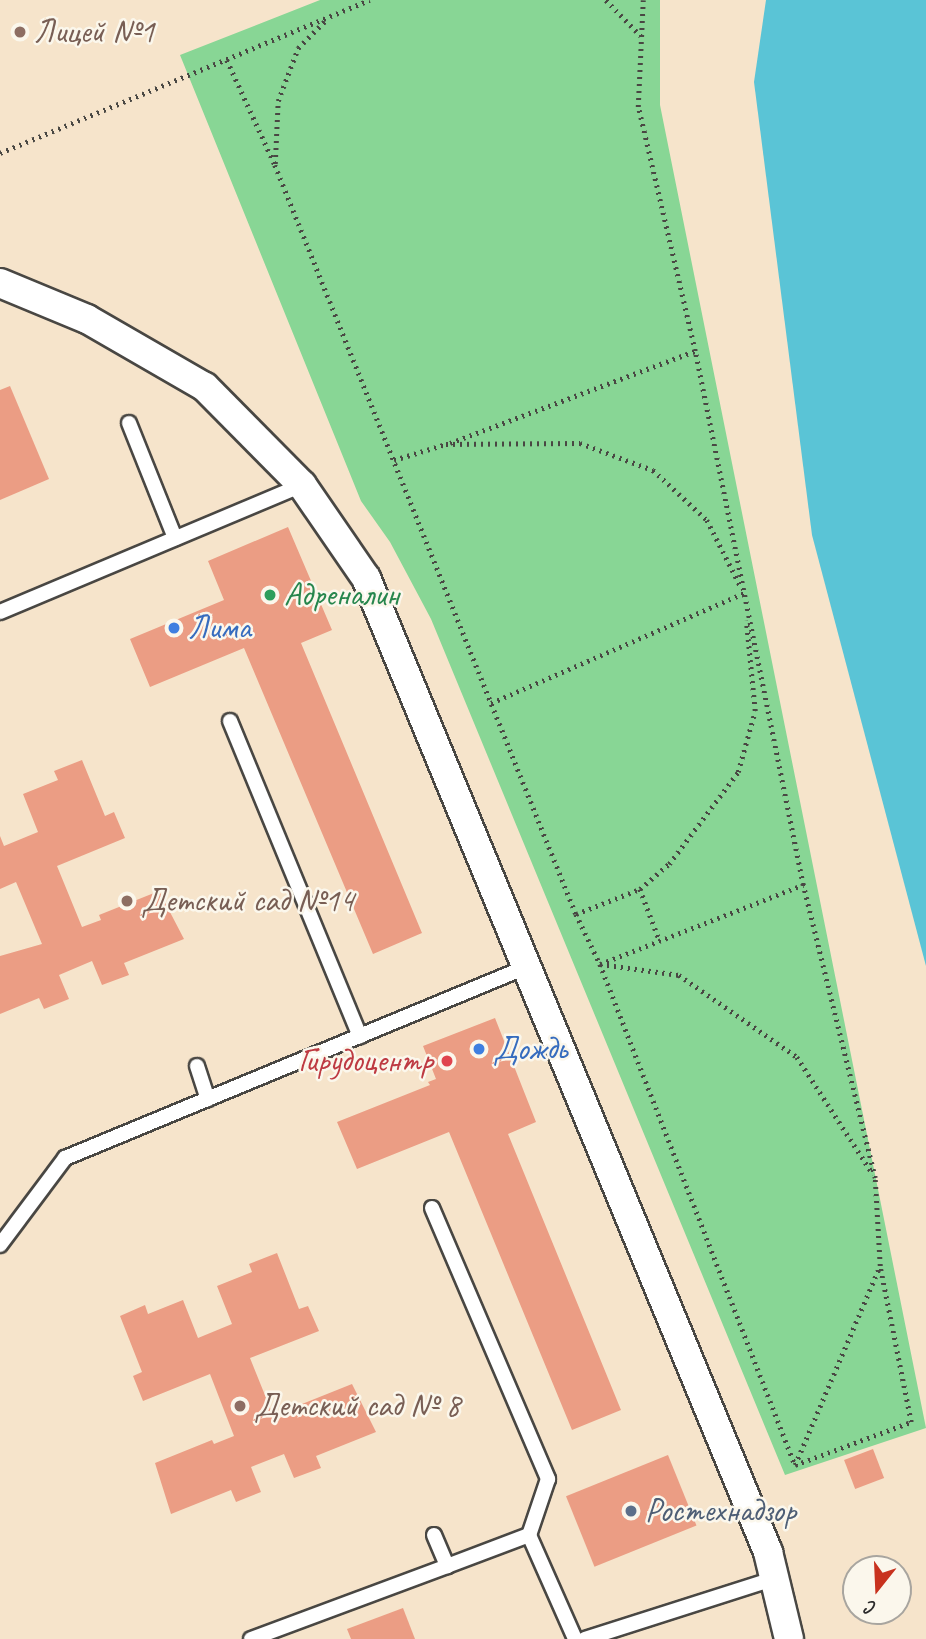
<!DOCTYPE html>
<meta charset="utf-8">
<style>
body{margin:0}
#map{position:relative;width:926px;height:1639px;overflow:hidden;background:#f6e4cb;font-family:Caveat,sans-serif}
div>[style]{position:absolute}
.green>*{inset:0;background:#88d695}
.water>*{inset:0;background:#5ac4d6}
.building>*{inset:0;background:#eb9d84;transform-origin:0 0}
.path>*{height:4.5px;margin-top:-2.25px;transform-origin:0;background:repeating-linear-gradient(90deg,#494743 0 2px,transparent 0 7px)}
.roads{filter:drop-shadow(2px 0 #494743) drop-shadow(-2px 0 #494743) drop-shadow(0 2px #494743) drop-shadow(0 -2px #494743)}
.service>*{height:14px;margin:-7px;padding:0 7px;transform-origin:7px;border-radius:7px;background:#fff}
.minor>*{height:28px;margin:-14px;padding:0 14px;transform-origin:14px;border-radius:14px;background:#fff}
.dots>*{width:19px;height:19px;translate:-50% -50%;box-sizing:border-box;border:4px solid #fbf7ec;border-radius:50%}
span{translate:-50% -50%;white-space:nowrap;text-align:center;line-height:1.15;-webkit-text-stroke:5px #fbf7ec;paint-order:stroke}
.education-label{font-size:33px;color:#785e54}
.left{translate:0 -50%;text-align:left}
.leisure-label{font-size:33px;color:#27864d}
.shop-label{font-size:33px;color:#366cbe}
.health-label{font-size:33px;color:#be3a42}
.right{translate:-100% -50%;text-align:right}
.service-label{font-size:33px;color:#4e5e75}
.north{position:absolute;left:842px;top:1555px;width:70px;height:70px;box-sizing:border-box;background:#fbf7ec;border:2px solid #a8a59f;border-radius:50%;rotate:198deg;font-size:19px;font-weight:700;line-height:28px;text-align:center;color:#2b2b2b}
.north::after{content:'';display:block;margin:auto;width:24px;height:32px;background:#c8321e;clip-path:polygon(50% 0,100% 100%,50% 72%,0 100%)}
</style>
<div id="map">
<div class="green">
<i style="clip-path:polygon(320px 0,660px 0,660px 105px,926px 1428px,785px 1475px,431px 619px,390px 542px,361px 501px,180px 55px)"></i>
</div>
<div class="water">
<i style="clip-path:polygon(766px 0,926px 0,926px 966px,812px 535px,754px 82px)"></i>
</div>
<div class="building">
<i style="clip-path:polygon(10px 386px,49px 479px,0 500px,0 390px)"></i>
<i style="clip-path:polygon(288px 527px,332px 630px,301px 643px,422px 933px,373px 954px,244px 648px,150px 687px,130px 639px,224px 600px,208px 561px)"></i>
<i style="clip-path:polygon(82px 760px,105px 816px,114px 812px,125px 838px,57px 866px,82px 927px,101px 920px,99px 915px,159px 891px,184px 939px,124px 963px,129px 975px,102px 985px,92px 961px,59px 975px,69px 999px,44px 1009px,39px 998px,0 1014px,0 956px,42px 944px,16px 882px,0 889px,0 836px,4px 846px,38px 832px,23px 794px,58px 780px,54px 771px)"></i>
<i style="clip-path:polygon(495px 1018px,536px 1122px,508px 1134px,621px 1410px,572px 1430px,449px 1132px,357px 1169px,337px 1122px,430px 1085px,428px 1082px,436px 1079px,423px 1046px)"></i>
<i style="clip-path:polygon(277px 1253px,299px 1309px,308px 1306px,319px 1331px,250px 1358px,275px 1420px,294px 1412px,292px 1408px,352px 1384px,376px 1432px,316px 1456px,321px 1468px,294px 1478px,284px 1454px,251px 1467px,261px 1492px,236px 1502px,231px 1490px,171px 1514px,155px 1463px,212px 1440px,214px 1444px,234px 1436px,210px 1374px,143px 1401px,133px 1376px,142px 1372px,120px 1316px,145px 1305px,148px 1314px,183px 1300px,198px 1338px,232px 1324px,217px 1286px,252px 1272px,249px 1264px)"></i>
<i style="left:873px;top:1449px;width:31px;height:31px;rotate:69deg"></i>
<i style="left:668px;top:1455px;width:76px;height:110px;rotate:68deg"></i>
<i style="clip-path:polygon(403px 1608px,415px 1639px,351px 1639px,347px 1629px)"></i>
</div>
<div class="path">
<i style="left:606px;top:0;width:50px;rotate:45.8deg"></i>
<i style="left:227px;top:60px;width:115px;rotate:65.4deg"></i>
<i style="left:275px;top:165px;width:807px;rotate:68.11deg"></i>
<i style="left:576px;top:914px;width:55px;rotate:64.4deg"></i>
<i style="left:600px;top:964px;width:538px;rotate:68.73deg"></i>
<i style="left:795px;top:1465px;width:216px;rotate:-66.9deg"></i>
<i style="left:880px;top:1266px;width:88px;rotate:-93.3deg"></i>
<i style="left:875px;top:1178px;width:302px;rotate:-103.8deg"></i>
<i style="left:803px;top:885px;width:545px;rotate:-101.43deg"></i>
<i style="left:695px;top:351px;width:251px;rotate:-103.1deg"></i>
<i style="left:638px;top:107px;width:107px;rotate:-87.3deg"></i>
<i style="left:0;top:153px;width:400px;rotate:-22.5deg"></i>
<i style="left:275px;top:164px;width:63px;rotate:-87.3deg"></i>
<i style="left:278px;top:101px;width:57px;rotate:-69.3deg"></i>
<i style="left:298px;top:48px;width:40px;rotate:-45deg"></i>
<i style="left:450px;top:443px;width:262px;rotate:-20.6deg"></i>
<i style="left:394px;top:460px;width:54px;rotate:-17.1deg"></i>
<i style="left:446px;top:444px;width:134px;rotate:-0.4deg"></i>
<i style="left:580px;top:443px;width:78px;rotate:20.3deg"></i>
<i style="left:653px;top:470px;width:74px;rotate:42.8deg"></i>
<i style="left:707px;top:520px;width:75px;rotate:63.1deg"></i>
<i style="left:491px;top:703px;width:276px;rotate:-23.5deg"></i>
<i style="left:640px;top:889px;width:53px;rotate:69.2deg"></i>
<i style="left:576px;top:914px;width:69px;rotate:-21.3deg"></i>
<i style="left:640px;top:889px;width:38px;rotate:-41deg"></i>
<i style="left:669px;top:864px;width:115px;rotate:-53.1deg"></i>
<i style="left:738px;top:772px;width:63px;rotate:-74.4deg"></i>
<i style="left:755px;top:711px;width:91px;rotate:-95.6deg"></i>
<i style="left:600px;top:964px;width:80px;rotate:7.9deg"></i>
<i style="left:679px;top:975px;width:144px;rotate:34.8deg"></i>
<i style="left:797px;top:1057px;width:140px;rotate:57deg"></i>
<i style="left:600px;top:964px;width:218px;rotate:-21.3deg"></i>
<i style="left:795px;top:1465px;width:124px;rotate:-20.3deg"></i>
<i style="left:911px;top:1422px;width:158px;rotate:-101.3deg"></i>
</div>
<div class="roads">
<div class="service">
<i style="left:129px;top:423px;width:124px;rotate:68.2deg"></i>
<i style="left:0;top:612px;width:328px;rotate:-22.8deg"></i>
<i style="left:230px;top:721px;width:341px;rotate:67.6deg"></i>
<i style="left:197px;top:1066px;width:35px;rotate:72deg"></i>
<i style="left:432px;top:1208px;width:295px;rotate:66.8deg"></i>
<i style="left:548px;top:1479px;width:59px;rotate:108.7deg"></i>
<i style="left:0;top:1245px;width:109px;rotate:-53.2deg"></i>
<i style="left:65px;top:1158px;width:499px;rotate:-22.5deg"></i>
<i style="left:434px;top:1535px;width:34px;rotate:67deg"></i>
<i style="left:447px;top:1566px;width:88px;rotate:-20.7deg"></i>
<i style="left:529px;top:1535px;width:114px;rotate:66.1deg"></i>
<i style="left:251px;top:1639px;width:209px;rotate:-20.4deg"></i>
<i style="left:585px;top:1639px;width:201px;rotate:-17.7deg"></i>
</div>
<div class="minor">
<i style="left:0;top:283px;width:94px;rotate:22.5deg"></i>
<i style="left:87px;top:319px;width:136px;rotate:30deg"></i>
<i style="left:205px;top:387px;width:138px;rotate:45.3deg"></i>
<i style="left:302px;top:485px;width:113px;rotate:55.5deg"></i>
<i style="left:366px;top:578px;width:1054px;rotate:67.57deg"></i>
<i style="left:768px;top:1552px;width:89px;rotate:76.4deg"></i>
</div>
</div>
<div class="dots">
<i style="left:20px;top:32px;background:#8d6e63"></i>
<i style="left:270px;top:595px;background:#2e9e5b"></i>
<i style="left:174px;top:628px;background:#3f7fe0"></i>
<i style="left:127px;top:901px;background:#8d6e63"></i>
<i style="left:479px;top:1049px;background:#3f7fe0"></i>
<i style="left:447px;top:1061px;background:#e0444e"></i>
<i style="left:240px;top:1406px;background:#8d6e63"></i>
<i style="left:631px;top:1511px;background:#5c6f8a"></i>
</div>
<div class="education-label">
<span class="left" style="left:34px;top:32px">Лицей №1</span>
<span class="left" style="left:141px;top:901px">Детский сад №14</span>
<span class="left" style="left:254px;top:1406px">Детский сад № 8</span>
</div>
<div class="leisure-label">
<span class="left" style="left:284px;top:595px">Адреналин</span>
</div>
<div class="shop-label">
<span class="left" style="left:188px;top:628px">Лима</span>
<span class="left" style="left:493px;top:1049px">Дождь</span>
</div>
<div class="health-label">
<span class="right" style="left:433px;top:1061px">Гирудоцентр</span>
</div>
<div class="service-label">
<span class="left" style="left:645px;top:1511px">Ростехнадзор</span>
</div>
<div class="north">С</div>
</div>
